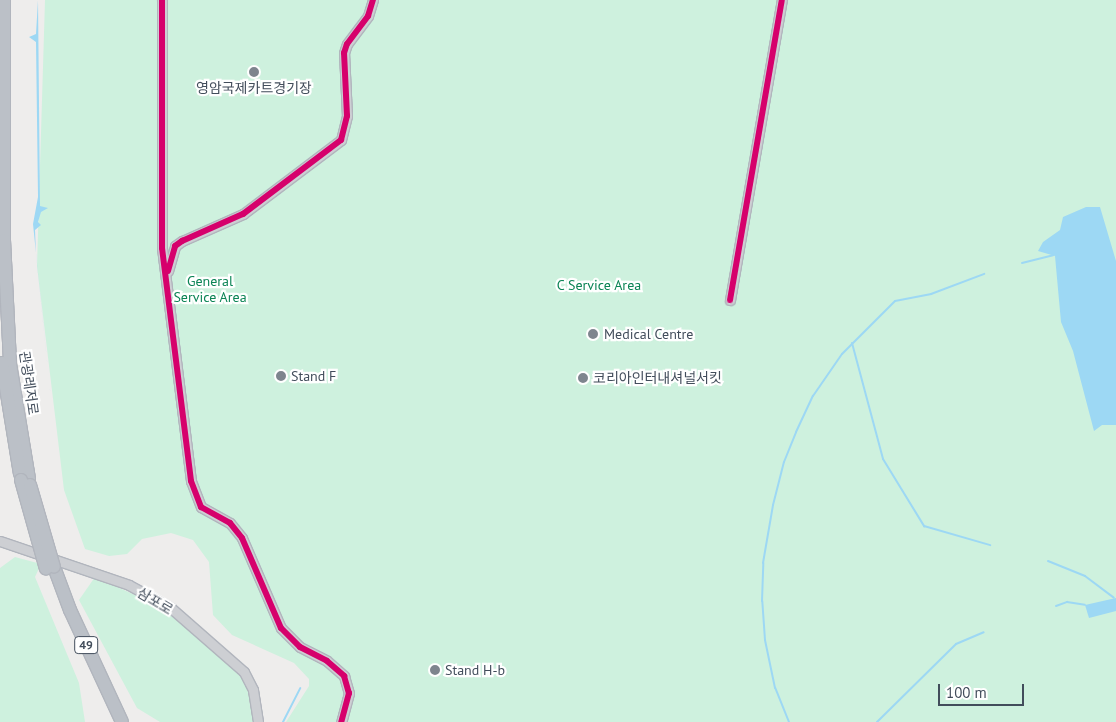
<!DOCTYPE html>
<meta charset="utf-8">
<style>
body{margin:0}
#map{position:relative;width:1116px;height:722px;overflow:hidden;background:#eeedec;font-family:"PT Sans","Noto Sans KR",sans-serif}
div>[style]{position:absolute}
.green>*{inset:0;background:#cef1de}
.water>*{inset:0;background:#9dd8f4}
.stream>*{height:2px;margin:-1px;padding:0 1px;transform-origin:1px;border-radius:1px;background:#9dd8f4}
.roads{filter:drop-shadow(1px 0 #b1b5bd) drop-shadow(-1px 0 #b1b5bd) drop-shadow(0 1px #b1b5bd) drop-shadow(0 -1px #b1b5bd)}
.minor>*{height:9px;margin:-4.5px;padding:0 4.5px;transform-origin:4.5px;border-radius:4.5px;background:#cdcfd3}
.highway>*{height:12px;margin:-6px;padding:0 6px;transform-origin:6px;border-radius:6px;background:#bbc0c7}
.bridges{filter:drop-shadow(1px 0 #b1b5bd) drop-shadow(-1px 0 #b1b5bd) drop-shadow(0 1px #b1b5bd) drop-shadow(0 -1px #b1b5bd)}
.highway-bridge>*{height:12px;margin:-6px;padding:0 6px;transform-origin:6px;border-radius:6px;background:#bbc0c7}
.cycleway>*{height:6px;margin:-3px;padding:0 3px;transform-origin:3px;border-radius:3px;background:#d6006c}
.dots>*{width:14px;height:14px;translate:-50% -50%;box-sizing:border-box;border:2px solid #fff;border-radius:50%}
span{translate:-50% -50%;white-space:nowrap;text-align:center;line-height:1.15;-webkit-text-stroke:4.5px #fff;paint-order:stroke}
.shield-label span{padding:1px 4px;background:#fff;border:1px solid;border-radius:4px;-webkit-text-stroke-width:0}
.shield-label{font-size:12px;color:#424d5b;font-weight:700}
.poi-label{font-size:14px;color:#424d5b}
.left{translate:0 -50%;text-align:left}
.park-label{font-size:14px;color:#0b8455}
.street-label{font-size:14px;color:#424d5b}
.scale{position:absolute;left:938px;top:684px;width:86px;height:22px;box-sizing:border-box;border:2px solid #424d5b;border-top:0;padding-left:6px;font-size:15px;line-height:18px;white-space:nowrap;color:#424d5b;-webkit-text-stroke:4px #fff;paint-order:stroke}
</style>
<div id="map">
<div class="green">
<i style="clip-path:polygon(45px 0,1116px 0,1116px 722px,286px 722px,309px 686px,309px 679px,294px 663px,232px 635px,213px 615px,209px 562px,193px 540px,171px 533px,142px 539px,127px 554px,109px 556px,85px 549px,64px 490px,37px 266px)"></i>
<i style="clip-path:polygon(15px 557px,41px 564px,35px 577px,79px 683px,85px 722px,0 722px,0 568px)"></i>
<i style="clip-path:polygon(95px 577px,155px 604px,221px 653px,241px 675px,250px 696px,254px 722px,160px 722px,137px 708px,79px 600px)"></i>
</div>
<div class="water">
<i style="clip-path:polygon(38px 0,40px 206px,48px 208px,41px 212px,38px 222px,41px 225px,35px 230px,36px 254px,58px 468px,33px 224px,38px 197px,36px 42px,29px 37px,36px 34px)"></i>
<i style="clip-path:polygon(1086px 207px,1100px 207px,1116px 261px,1116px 425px,1102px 425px,1094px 431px,1073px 351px,1061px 322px,1055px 256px,1038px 251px,1043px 242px,1060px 230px,1063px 217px)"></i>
<i style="clip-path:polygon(1116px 598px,1116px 611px,1089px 618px,1085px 605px)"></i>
</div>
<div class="stream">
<i style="left:1022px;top:263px;width:32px;rotate:-14deg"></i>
<i style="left:852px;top:343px;width:120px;rotate:75deg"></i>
<i style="left:883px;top:459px;width:79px;rotate:58.5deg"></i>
<i style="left:924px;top:526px;width:69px;rotate:16.1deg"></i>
<i style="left:1048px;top:561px;width:40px;rotate:22deg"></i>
<i style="left:1085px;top:576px;width:36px;rotate:37deg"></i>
<i style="left:1056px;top:606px;width:12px;rotate:-20deg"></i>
<i style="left:1067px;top:602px;width:18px;rotate:9deg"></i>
<i style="left:283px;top:722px;width:38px;rotate:-63deg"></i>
<i style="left:789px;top:722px;width:37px;rotate:-112deg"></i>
<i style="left:775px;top:688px;width:49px;rotate:-101.8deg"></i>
<i style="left:765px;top:640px;width:39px;rotate:-94deg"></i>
<i style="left:762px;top:601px;width:38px;rotate:-88deg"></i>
<i style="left:763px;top:563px;width:59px;rotate:-80.2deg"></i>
<i style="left:773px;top:505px;width:44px;rotate:-75.7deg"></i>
<i style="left:784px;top:462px;width:32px;rotate:-68deg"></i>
<i style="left:796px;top:432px;width:40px;rotate:-65deg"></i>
<i style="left:813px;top:396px;width:51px;rotate:-55.4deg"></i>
<i style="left:842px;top:354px;width:75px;rotate:-45deg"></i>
<i style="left:895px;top:301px;width:37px;rotate:-11deg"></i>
<i style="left:931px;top:294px;width:57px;rotate:-20.7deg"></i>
<i style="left:877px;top:722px;width:111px;rotate:-44.6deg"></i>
<i style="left:956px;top:644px;width:30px;rotate:-23deg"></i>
</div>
<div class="roads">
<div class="minor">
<i style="left:162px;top:0;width:248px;rotate:90deg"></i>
<i style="left:162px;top:248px;width:235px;rotate:82.9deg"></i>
<i style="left:191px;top:481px;width:28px;rotate:69deg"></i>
<i style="left:201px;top:507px;width:33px;rotate:29deg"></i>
<i style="left:230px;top:523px;width:19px;rotate:51deg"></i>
<i style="left:242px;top:538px;width:98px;rotate:66.6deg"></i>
<i style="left:281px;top:628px;width:27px;rotate:45deg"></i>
<i style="left:300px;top:647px;width:30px;rotate:27deg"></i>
<i style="left:327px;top:661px;width:23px;rotate:41deg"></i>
<i style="left:344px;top:676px;width:18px;rotate:74deg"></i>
<i style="left:349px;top:693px;width:30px;rotate:105deg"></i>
<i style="left:168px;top:271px;width:26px;rotate:-74deg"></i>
<i style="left:175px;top:246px;width:9px;rotate:-36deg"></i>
<i style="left:182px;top:241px;width:67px;rotate:-23.9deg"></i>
<i style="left:243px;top:214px;width:123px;rotate:-37.1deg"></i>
<i style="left:341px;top:140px;width:25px;rotate:-76deg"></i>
<i style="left:347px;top:116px;width:63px;rotate:-92.7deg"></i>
<i style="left:344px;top:53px;width:9px;rotate:-72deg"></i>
<i style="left:347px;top:44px;width:35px;rotate:-53deg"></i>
<i style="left:368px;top:16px;width:17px;rotate:-73deg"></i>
<i style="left:730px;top:300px;width:304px;rotate:-80.2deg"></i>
<i style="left:0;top:541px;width:136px;rotate:18.8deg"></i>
<i style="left:129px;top:585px;width:48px;rotate:28.7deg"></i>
<i style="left:171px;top:608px;width:97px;rotate:41.2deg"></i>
<i style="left:244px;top:672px;width:20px;rotate:63deg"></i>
<i style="left:253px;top:690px;width:32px;rotate:81deg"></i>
</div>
<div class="highway">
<i style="left:4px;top:0;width:240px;rotate:90deg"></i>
<i style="left:4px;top:240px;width:124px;rotate:87.2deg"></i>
<i style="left:10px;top:364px;width:117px;rotate:80.6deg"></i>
<i style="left:2px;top:363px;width:112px;rotate:80.8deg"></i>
<i style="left:54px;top:567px;width:46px;rotate:69.6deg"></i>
<i style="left:70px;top:610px;width:123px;rotate:65.1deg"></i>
</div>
</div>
<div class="bridges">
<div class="highway-bridge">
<i style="left:21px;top:480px;width:92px;rotate:74.3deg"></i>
<i style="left:30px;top:485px;width:85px;rotate:73.7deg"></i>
</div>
</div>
<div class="cycleway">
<i style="left:162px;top:0;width:248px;rotate:90deg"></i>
<i style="left:162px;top:248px;width:235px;rotate:82.9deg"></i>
<i style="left:191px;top:481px;width:28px;rotate:69deg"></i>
<i style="left:201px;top:507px;width:33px;rotate:29deg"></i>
<i style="left:230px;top:523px;width:19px;rotate:51deg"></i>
<i style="left:242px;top:538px;width:98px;rotate:66.6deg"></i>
<i style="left:281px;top:628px;width:27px;rotate:45deg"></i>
<i style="left:300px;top:647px;width:30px;rotate:27deg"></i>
<i style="left:327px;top:661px;width:23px;rotate:41deg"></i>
<i style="left:344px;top:676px;width:18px;rotate:74deg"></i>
<i style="left:349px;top:693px;width:30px;rotate:105deg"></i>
<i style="left:168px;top:271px;width:26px;rotate:-74deg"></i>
<i style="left:175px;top:246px;width:9px;rotate:-36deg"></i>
<i style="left:182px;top:241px;width:67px;rotate:-23.9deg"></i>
<i style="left:243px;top:214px;width:123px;rotate:-37.1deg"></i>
<i style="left:341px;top:140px;width:25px;rotate:-76deg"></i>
<i style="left:347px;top:116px;width:63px;rotate:-92.7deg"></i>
<i style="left:344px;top:53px;width:9px;rotate:-72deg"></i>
<i style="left:347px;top:44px;width:35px;rotate:-53deg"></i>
<i style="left:368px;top:16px;width:17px;rotate:-73deg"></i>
<i style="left:730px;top:300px;width:304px;rotate:-80.2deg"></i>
</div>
<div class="dots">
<i style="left:254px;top:72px;background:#7e858e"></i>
<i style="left:593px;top:334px;background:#7e858e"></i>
<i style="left:281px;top:376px;background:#7e858e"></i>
<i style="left:583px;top:378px;background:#7e858e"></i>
<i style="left:435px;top:670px;background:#7e858e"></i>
</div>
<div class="shield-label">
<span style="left:86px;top:645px">49</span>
</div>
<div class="poi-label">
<span style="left:254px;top:88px">영암국제카트경기장</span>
<span class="left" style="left:604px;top:334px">Medical Centre</span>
<span class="left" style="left:291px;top:376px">Stand F</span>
<span class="left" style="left:593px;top:378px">코리아인터내셔널서킷</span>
<span class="left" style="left:445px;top:670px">Stand H-b</span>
</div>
<div class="park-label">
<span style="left:210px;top:289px">General<br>Service Area</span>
<span style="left:599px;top:285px">C Service Area</span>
</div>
<div class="street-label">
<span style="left:29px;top:383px;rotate:82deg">관광레저로</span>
<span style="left:155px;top:601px;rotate:31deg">삼포로</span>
</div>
<div class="scale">100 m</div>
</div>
